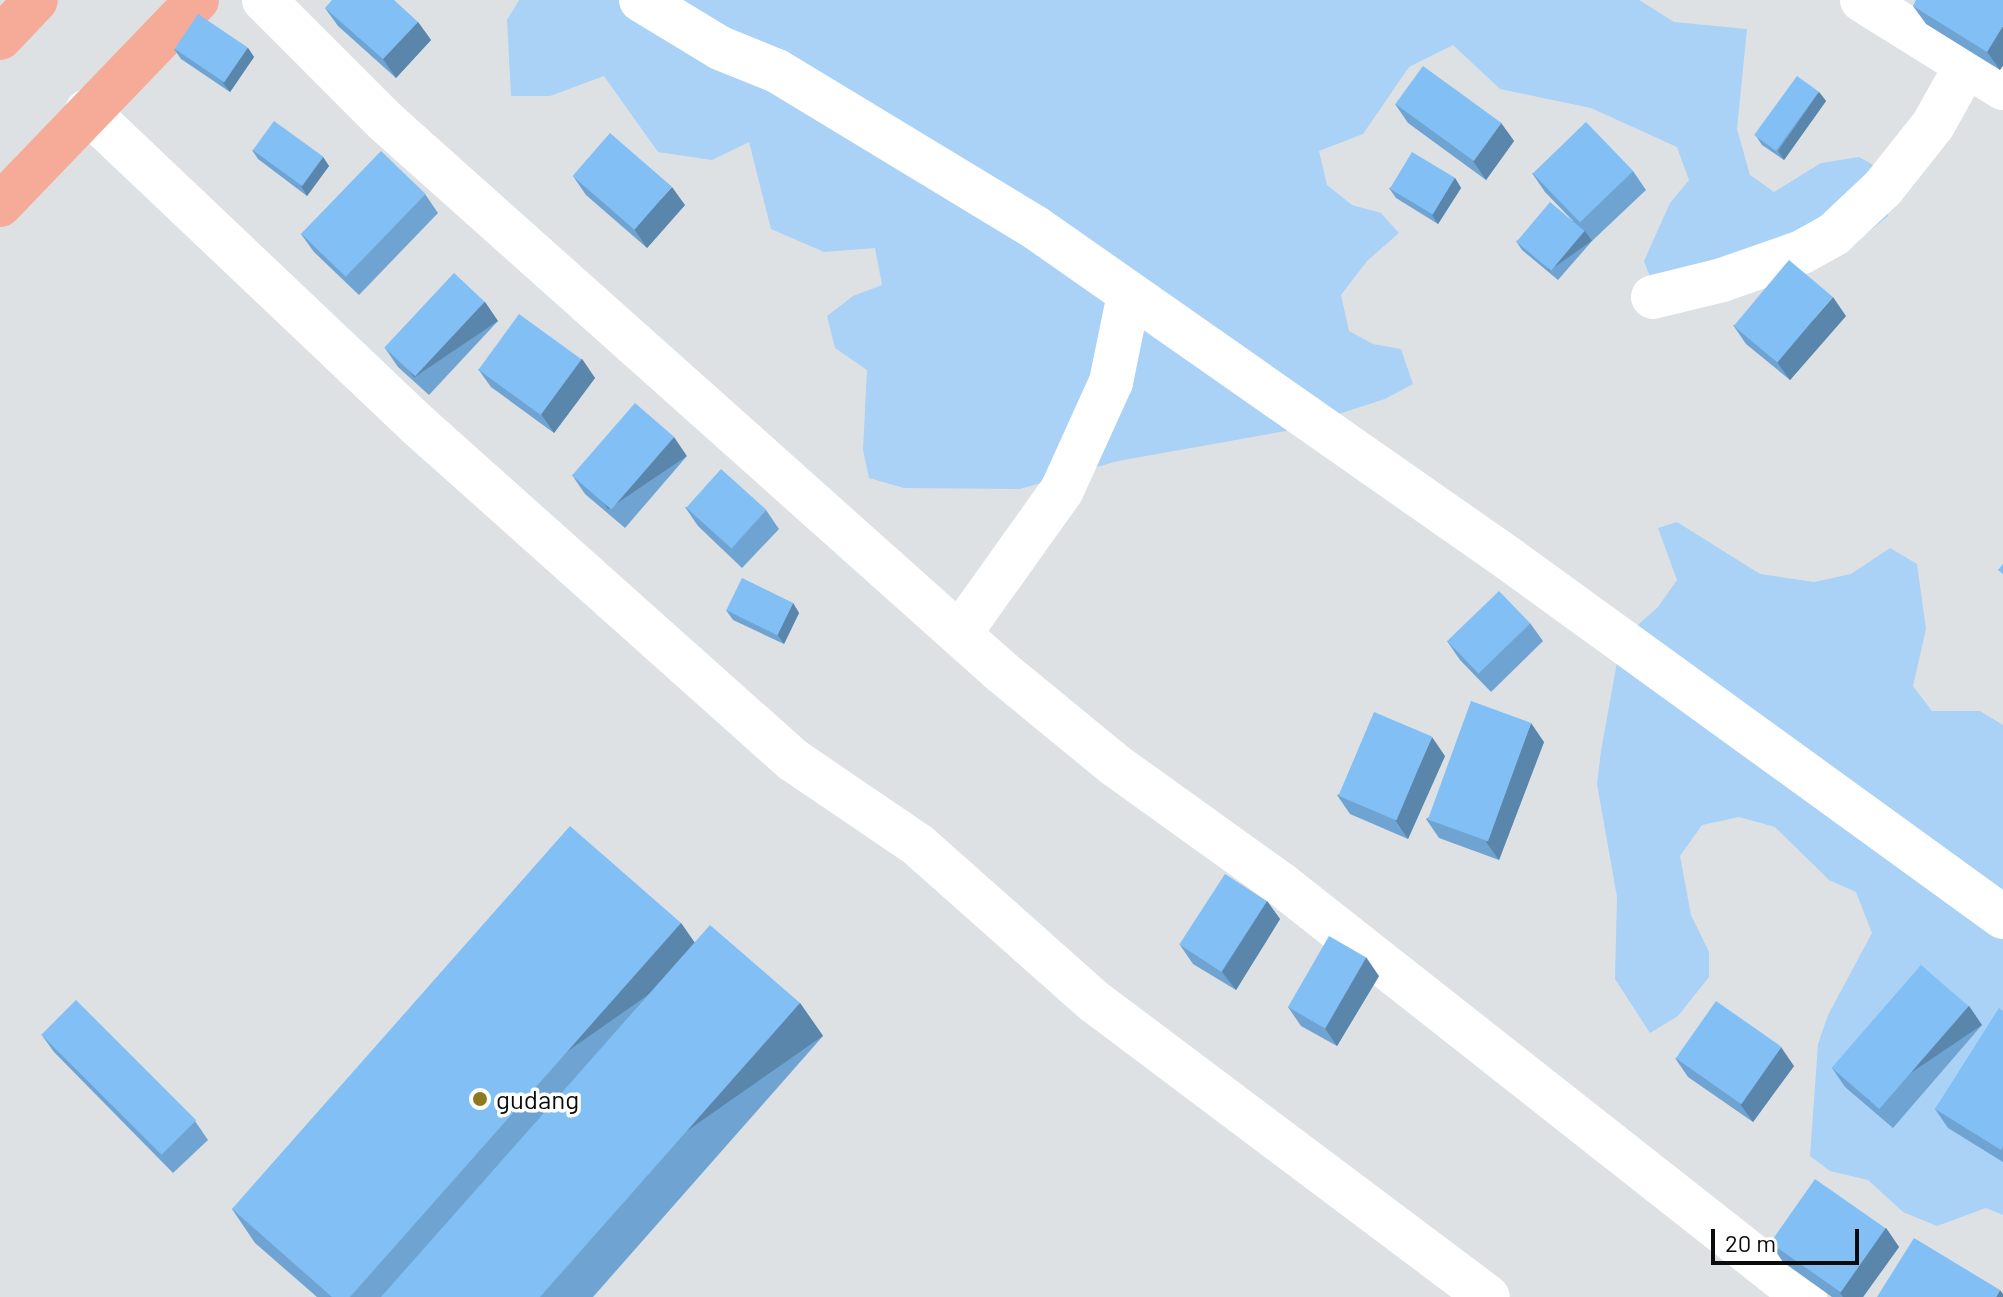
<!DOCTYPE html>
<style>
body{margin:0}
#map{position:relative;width:2003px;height:1297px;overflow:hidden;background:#dde1e4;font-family:Barlow,sans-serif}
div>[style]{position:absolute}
.green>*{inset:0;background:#a9d2f6}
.minor>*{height:44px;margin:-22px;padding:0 22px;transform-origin:22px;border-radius:22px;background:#fff}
.highway>*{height:44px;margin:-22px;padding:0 22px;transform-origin:22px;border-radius:22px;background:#f6ab98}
.wall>*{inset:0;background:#6fa4d2}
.shaded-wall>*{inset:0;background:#5a86ab;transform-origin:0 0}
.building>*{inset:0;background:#81bff4;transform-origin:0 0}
.dots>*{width:22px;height:22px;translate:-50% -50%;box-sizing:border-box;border:4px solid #fff;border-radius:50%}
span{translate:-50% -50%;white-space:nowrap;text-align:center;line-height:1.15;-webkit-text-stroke:7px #fff;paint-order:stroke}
.poi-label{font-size:26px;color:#0a0b0c}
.left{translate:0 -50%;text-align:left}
.scale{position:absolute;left:1711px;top:1229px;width:148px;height:36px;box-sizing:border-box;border:4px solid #0a0b0c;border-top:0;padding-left:10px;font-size:24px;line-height:28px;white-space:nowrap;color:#0a0b0c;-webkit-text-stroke:6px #fff;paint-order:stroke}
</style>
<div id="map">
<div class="green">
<i style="clip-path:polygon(519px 0,1639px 0,1674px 22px,1747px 29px,1737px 129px,1750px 175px,1774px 192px,1821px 163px,1859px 157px,1884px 171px,1888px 216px,1856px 242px,1657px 296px,1644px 261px,1670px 203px,1689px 180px,1677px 147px,1591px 108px,1500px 89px,1453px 45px,1409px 67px,1363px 134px,1319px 151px,1327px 185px,1352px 205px,1381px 213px,1399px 233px,1367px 261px,1341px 295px,1349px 331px,1373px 344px,1401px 349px,1413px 384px,1385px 399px,1286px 431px,1118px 461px,1020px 489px,904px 488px,869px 478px,863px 450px,867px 370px,835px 348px,827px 316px,853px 296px,882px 285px,875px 248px,824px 252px,771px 229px,749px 142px,712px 160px,658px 152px,604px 76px,550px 96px,511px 96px,507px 20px)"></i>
<i style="clip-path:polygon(1677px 522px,1760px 574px,1814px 582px,1851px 574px,1890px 548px,1917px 564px,1926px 629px,1913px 686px,1932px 711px,1980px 711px,2003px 725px,2003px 1215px,1986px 1208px,1937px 1226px,1903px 1212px,1868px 1180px,1830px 1171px,1810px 1156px,1818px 1044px,1828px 1015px,1872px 933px,1856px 892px,1829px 880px,1775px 827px,1739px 817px,1702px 825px,1680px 856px,1691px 915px,1709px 952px,1709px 977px,1678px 1016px,1650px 1033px,1615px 979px,1617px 897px,1597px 784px,1601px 751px,1621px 640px,1658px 607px,1677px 580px,1658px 528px)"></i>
</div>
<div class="minor">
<i style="left:264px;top:0;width:173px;rotate:45deg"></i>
<i style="left:386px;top:122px;width:827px;rotate:41.77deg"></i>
<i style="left:1003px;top:673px;width:145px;rotate:39.4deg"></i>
<i style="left:1115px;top:765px;width:206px;rotate:35.7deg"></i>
<i style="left:1282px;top:885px;width:666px;rotate:38.23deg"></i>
<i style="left:641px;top:0;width:92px;rotate:31.3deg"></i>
<i style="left:720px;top:48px;width:61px;rotate:22deg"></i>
<i style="left:777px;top:71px;width:303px;rotate:31.2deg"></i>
<i style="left:1036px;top:228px;width:577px;rotate:34.98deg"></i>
<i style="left:1509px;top:559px;width:610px;rotate:35.93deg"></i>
<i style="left:1862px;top:0;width:166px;rotate:32deg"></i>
<i style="left:87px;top:111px;width:458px;rotate:43.5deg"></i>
<i style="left:419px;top:426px;width:501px;rotate:41.77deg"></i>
<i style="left:793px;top:760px;width:151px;rotate:34.2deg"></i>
<i style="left:918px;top:845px;width:237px;rotate:41.6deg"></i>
<i style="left:1095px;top:1002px;width:491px;rotate:36.9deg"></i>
<i style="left:1653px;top:297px;width:71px;rotate:-13.8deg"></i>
<i style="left:1722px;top:280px;width:85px;rotate:-19.3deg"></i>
<i style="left:1802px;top:252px;width:37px;rotate:-29deg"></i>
<i style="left:1834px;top:234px;width:67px;rotate:-43.2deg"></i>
<i style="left:1883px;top:188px;width:80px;rotate:-51.6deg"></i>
<i style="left:1933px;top:125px;width:68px;rotate:-60.8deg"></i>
<i style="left:960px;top:633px;width:176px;rotate:-54.5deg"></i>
<i style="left:1062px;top:490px;width:119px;rotate:-65.6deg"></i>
<i style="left:1111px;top:382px;width:90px;rotate:-78.4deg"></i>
</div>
<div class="highway">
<i style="left:0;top:38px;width:52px;rotate:-46.5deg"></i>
<i style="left:0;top:205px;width:284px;rotate:-46.1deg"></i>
</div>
<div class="wall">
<i style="clip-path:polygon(2003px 0,2000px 70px,1926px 24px,1913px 6px)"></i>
<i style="clip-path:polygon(325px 8px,418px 22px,431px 40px,396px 78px,338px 26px)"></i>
<i style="clip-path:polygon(248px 48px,254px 57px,230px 92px,181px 59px,174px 49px)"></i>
<i style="clip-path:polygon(1819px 92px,1826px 101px,1784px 160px,1762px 145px,1756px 136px)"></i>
<i style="clip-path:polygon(1395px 104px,1501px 123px,1514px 141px,1486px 180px,1408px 123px)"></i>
<i style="clip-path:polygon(252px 150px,323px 157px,329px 166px,307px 196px,258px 159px)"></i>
<i style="clip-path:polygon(1633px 171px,1646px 190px,1592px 241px,1558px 280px,1522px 250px,1516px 241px,1573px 221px,1545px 192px,1532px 173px)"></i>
<i style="clip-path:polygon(573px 176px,685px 205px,647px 248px,586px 195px)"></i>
<i style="clip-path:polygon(1455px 178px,1461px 188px,1438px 224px,1396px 198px,1389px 188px)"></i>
<i style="clip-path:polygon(425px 194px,438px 213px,359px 295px,314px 252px,301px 234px)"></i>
<i style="clip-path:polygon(485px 302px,498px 321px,429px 395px,398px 367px,385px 348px)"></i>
<i style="clip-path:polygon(1846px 316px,1790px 380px,1746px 344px,1733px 325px)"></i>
<i style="clip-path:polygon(582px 359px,595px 378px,554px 433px,491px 387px,478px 369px)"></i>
<i style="clip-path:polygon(687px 456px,625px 528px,585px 494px,572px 475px)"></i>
<i style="clip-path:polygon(685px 507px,766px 510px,779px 529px,742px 568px,698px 526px)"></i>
<i style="clip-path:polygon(793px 603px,799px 613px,784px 644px,733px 620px,726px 610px)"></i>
<i style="clip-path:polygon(1530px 623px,1543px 641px,1491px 692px,1460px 660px,1447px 641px)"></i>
<i style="clip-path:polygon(1544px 742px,1499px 860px,1439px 838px,1426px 819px)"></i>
<i style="clip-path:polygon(1445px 756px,1408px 839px,1350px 814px,1337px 795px)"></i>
<i style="clip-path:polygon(1267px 901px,1280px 919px,1236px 990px,1193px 964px,1180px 945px)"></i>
<i style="clip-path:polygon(681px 923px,694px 942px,800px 1003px,823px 1036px,593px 1297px,317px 1297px,255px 1243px,232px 1209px)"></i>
<i style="clip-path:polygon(1379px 976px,1337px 1046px,1301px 1026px,1288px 1007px)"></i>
<i style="clip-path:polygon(1969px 1006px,1982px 1025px,1893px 1128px,1845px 1087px,1832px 1068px)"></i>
<i style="clip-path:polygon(2003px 1011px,2003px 1162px,1948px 1128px,1935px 1109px)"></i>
<i style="clip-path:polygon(41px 1034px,195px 1121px,208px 1140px,173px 1173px,54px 1052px)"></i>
<i style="clip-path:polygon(1675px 1058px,1794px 1066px,1753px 1122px,1688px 1077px)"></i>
<i style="clip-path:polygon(1886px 1228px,1899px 1247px,1863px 1297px,1832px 1297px,1783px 1262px,1770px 1243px)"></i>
</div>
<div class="shaded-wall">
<i style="clip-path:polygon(418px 22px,431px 40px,396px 78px,383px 59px)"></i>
<i style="clip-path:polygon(2003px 26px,2003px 66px,2000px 70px,1987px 52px)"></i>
<i style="clip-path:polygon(248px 48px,254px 57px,230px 92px,223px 83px)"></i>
<i style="clip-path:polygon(1819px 92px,1826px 101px,1784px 160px,1778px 151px)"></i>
<i style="clip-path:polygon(1501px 123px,1514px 141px,1486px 180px,1473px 161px)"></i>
<i style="clip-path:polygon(323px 157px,329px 166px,307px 196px,301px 186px)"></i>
<i style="clip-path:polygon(1455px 178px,1461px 188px,1438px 224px,1432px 215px)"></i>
<i style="clip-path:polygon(672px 187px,685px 205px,647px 248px,634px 229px)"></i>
<i style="left:1585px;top:231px;width:12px;height:52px;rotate:55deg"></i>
<i style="clip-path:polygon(1833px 297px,1846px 316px,1790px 380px,1777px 362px)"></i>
<i style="left:485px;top:302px;width:23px;height:101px;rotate:56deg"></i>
<i style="clip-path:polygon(582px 359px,595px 378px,554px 433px,541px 414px)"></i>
<i style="left:674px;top:437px;width:23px;height:95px;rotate:56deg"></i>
<i style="clip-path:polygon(793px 603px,799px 613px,784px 644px,777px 634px)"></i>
<i style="clip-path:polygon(1531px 723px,1544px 742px,1499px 860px,1486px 842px)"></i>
<i style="clip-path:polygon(1432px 737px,1445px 756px,1408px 839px,1395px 820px)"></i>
<i style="clip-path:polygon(1267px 901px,1280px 919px,1236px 990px,1222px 972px)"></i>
<i style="left:681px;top:923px;width:40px;height:499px;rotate:55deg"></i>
<i style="clip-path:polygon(1366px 957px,1379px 976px,1337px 1046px,1324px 1027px)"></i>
<i style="left:800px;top:1003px;width:40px;height:392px;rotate:55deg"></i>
<i style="left:1969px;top:1006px;width:23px;height:136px;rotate:56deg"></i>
<i style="clip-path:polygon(1781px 1047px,1794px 1066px,1753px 1122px,1740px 1104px)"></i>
<i style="clip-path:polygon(1886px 1228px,1899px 1247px,1863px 1297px,1843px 1297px,1840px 1293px)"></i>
<i style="clip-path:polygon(2000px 1290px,2003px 1294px,2003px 1297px,1996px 1297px)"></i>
</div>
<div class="building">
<i style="clip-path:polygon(332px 0,394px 0,418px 22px,383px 59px,325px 8px)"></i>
<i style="clip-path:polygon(1916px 0,2003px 0,2003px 26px,1987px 52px,1913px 6px)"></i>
<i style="left:198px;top:14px;width:60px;height:42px;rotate:34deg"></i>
<i style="left:1423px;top:66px;width:97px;height:47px;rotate:36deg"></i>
<i style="left:1797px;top:76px;width:27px;height:73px;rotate:36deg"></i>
<i style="left:274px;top:121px;width:61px;height:36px;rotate:36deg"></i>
<i style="left:1586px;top:122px;width:68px;height:74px;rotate:46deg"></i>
<i style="left:610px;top:133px;width:82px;height:57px;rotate:41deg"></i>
<i style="left:381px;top:151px;width:62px;height:115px;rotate:44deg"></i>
<i style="left:1412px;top:152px;width:50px;height:43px;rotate:31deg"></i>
<i style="left:1550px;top:202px;width:45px;height:52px;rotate:40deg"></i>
<i style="left:1789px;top:260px;width:57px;height:86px;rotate:40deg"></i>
<i style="left:454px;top:273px;width:42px;height:102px;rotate:43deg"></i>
<i style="left:519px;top:314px;width:77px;height:69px;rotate:36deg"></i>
<i style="left:635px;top:403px;width:52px;height:96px;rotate:41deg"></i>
<i style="left:721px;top:469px;width:61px;height:52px;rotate:42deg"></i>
<i style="clip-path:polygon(2003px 564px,2003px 574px,1998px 570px)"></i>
<i style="left:742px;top:578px;width:57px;height:36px;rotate:26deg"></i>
<i style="left:1499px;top:591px;width:45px;height:72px;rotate:46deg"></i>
<i style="left:1471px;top:701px;width:64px;height:126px;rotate:20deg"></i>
<i style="left:1374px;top:712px;width:63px;height:91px;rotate:23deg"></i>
<i style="clip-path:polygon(570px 826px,681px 923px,350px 1297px,332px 1297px,232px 1209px)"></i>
<i style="left:1225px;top:874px;width:50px;height:84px;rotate:33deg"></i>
<i style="clip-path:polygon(710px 925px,800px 1003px,540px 1297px,381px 1297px)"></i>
<i style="left:1329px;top:936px;width:43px;height:82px;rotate:30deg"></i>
<i style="left:1921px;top:965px;width:63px;height:136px;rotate:41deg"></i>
<i style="left:76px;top:1000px;width:170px;height:49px;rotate:45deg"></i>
<i style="left:1716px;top:1001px;width:80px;height:70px;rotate:35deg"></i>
<i style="clip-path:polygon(1999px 1008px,2003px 1011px,2003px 1147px,2001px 1150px,1935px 1109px)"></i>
<i style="left:1815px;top:1179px;width:86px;height:78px;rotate:35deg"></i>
<i style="clip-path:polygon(1914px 1238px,2000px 1290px,1996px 1297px,1877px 1297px)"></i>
</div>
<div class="dots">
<i style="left:480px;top:1099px;background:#8d7a20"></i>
</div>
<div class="poi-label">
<span class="left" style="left:496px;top:1099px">gudang</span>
</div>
<div class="scale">20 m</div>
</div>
